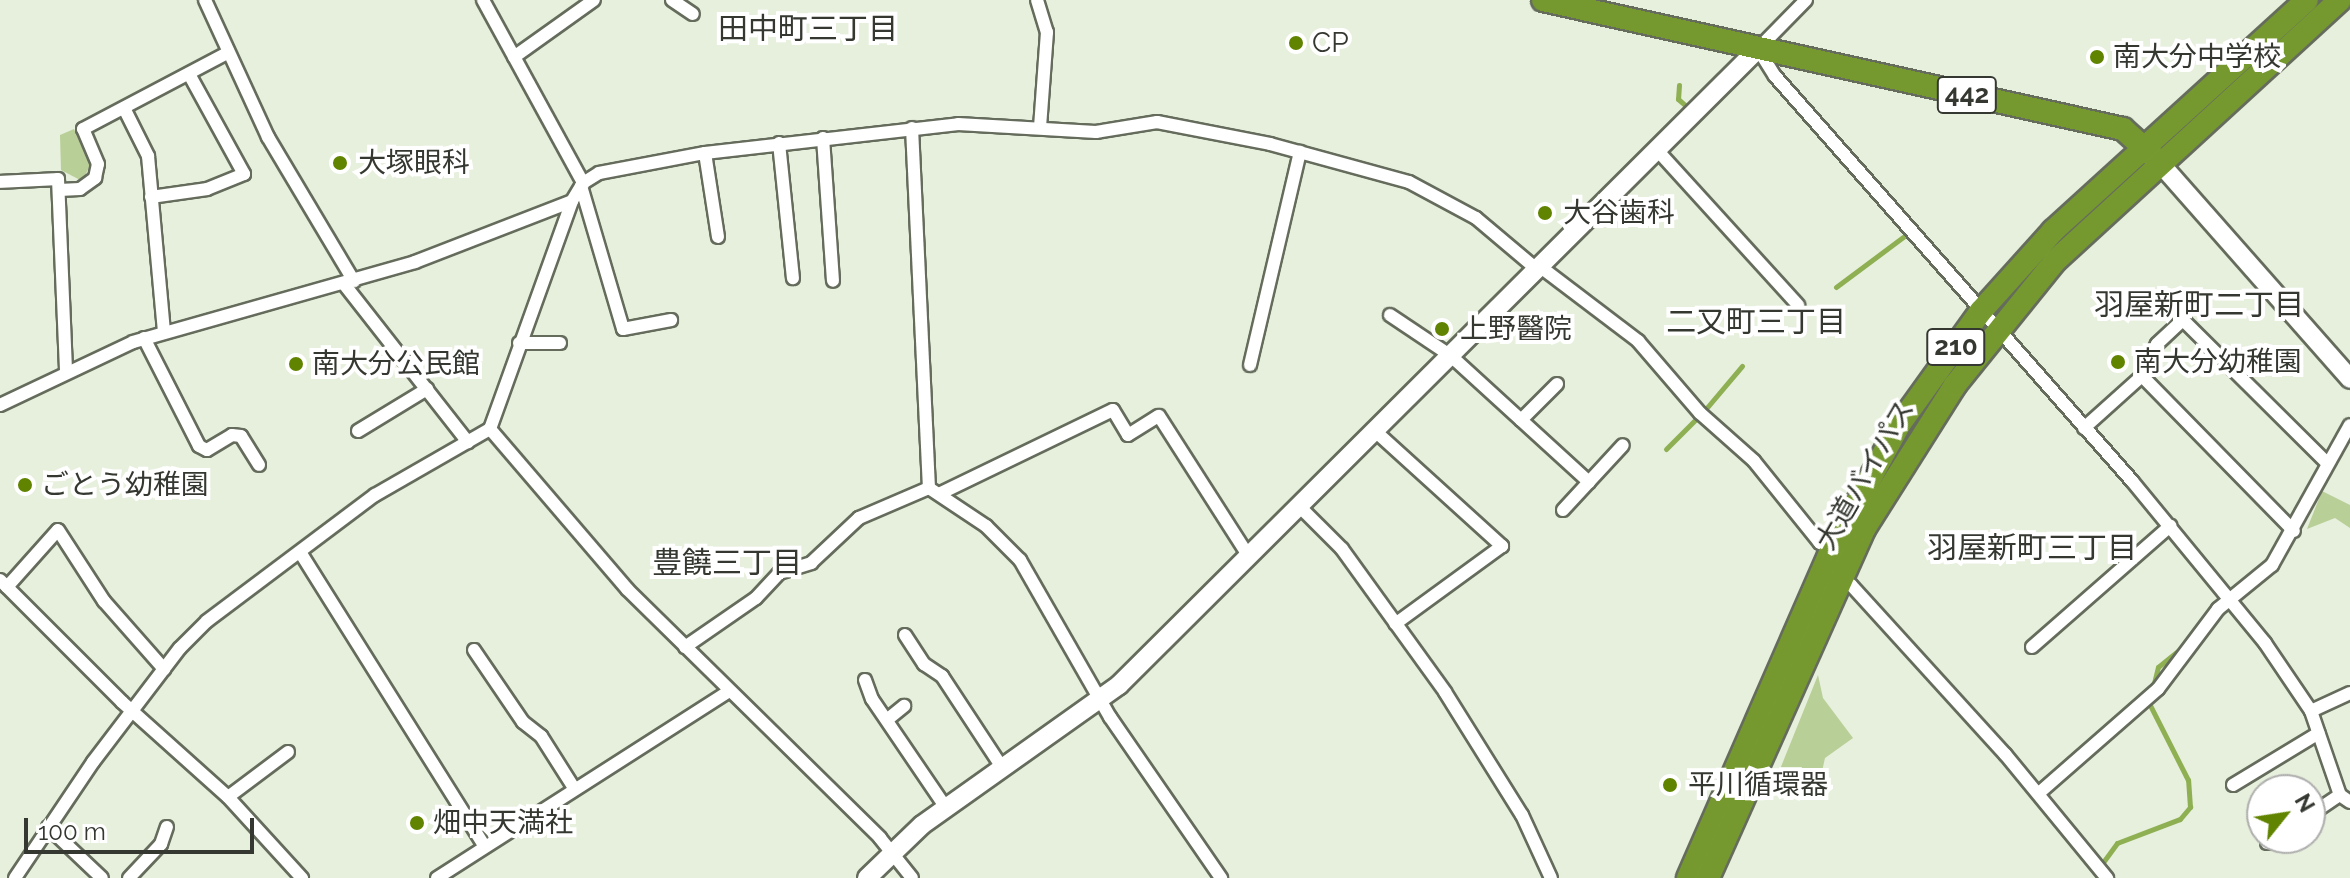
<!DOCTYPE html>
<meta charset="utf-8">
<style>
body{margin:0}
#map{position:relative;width:2350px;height:878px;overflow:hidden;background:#e7efdd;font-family:Raleway,"Noto Sans JP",sans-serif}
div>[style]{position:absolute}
.green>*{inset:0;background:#b9cf98}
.stream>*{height:5px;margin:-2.5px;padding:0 2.5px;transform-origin:2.5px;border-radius:2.5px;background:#8eb053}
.roads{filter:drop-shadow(2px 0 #656c5c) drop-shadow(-2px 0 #656c5c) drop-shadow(0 2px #656c5c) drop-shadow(0 -2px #656c5c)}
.street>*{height:12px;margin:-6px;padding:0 6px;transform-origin:6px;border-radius:6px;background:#fff}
.secondary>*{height:18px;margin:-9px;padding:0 9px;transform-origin:9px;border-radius:9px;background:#fff}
.highway>*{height:22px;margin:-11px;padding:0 11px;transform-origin:11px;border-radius:11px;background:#76992f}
.dots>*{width:22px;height:22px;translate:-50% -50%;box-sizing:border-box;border:4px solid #fff;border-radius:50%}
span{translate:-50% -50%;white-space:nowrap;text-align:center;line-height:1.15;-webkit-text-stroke:8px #fff;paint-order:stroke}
.shield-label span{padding:2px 6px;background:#fff;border:2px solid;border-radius:6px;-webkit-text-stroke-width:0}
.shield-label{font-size:26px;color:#353831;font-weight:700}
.poi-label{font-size:28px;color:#353831}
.left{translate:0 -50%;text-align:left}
.street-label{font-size:28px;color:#353831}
.neighbourhood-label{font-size:30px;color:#353831}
.north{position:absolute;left:2246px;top:774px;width:80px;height:80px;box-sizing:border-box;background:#fff;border:2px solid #aeafad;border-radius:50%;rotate:60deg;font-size:22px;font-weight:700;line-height:32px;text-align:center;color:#353831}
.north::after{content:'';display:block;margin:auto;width:28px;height:36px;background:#618400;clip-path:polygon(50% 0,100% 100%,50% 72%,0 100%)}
.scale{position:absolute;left:24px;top:818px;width:230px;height:36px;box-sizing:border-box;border:4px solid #353831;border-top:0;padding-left:10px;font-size:24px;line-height:28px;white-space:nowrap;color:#353831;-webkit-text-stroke:6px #fff;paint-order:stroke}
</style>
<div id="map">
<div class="green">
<i style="clip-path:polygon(74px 129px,91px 164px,82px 181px,61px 170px,60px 135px)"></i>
<i style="clip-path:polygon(2322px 491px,2350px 505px,2350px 528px,2335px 518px,2307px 529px)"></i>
<i style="clip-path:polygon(1818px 675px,1823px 698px,1853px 738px,1825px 758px,1819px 785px,1772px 789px)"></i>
</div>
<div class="stream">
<i style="left:1679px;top:85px;width:14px;rotate:94deg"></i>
<i style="left:1678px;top:99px;width:9px;rotate:41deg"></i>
<i style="left:1836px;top:287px;width:84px;rotate:-36.7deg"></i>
<i style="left:1704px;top:411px;width:59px;rotate:-49.8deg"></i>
<i style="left:1666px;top:449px;width:47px;rotate:-45deg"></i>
<i style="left:2099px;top:878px;width:13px;rotate:-81deg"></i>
<i style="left:2101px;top:865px;width:27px;rotate:-54deg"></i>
<i style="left:2117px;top:843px;width:67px;rotate:-20.9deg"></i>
<i style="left:2180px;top:819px;width:16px;rotate:-50deg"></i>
<i style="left:2190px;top:807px;width:27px;rotate:-94deg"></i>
<i style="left:2188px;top:780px;width:86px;rotate:-116.9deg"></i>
<i style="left:2149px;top:703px;width:37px;rotate:-76deg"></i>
<i style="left:2158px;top:667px;width:33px;rotate:-39deg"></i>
</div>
<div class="roads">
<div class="street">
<i style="left:205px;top:0;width:151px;rotate:65.3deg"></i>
<i style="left:268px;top:137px;width:168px;rotate:59.2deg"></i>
<i style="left:483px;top:0;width:209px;rotate:61.3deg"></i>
<i style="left:672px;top:0;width:25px;rotate:34deg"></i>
<i style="left:1037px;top:0;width:34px;rotate:73deg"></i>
<i style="left:1047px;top:32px;width:95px;rotate:94.2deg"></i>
<i style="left:1806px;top:0;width:69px;rotate:134.4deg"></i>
<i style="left:1758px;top:49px;width:32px;rotate:58deg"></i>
<i style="left:1775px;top:76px;width:540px;rotate:48.6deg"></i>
<i style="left:2132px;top:481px;width:210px;rotate:50.6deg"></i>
<i style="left:2265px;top:643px;width:82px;rotate:55.9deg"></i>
<i style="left:2311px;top:711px;width:89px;rotate:71deg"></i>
<i style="left:2340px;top:795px;width:12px;rotate:35deg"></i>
<i style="left:514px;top:57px;width:98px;rotate:-35.5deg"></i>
<i style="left:124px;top:108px;width:54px;rotate:63.4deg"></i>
<i style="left:148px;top:156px;width:176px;rotate:84.8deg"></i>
<i style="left:912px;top:128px;width:360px;rotate:87.3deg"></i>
<i style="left:823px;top:138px;width:143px;rotate:86deg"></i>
<i style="left:779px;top:143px;width:136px;rotate:84.1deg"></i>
<i style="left:1657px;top:150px;width:210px;rotate:47.7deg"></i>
<i style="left:705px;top:153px;width:85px;rotate:81.2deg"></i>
<i style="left:0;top:182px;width:58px;rotate:-3deg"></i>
<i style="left:58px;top:179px;width:192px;rotate:87.6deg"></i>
<i style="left:581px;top:186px;width:149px;rotate:73.6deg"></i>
<i style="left:623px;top:329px;width:49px;rotate:-10.6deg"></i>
<i style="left:59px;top:190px;width:21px;rotate:-3deg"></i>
<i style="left:80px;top:189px;width:19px;rotate:-36deg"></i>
<i style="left:95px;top:178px;width:14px;rotate:-78deg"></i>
<i style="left:98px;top:164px;width:38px;rotate:-113deg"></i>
<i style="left:83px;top:129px;width:163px;rotate:-27.8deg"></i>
<i style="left:151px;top:197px;width:57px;rotate:-8.1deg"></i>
<i style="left:207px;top:189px;width:40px;rotate:-22deg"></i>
<i style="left:244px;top:174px;width:114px;rotate:-118.8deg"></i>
<i style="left:1542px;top:268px;width:121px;rotate:37.2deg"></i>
<i style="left:1638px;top:341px;width:95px;rotate:49.3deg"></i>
<i style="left:1700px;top:413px;width:72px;rotate:41.6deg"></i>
<i style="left:1754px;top:461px;width:105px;rotate:51.2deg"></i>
<i style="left:1820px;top:543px;width:19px;rotate:21deg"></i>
<i style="left:344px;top:284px;width:201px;rotate:51.9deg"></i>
<i style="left:1390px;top:315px;width:73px;rotate:33.9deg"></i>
<i style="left:1451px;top:356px;width:187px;rotate:42.4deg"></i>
<i style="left:144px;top:338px;width:121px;rotate:63deg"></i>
<i style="left:199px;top:446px;width:9px;rotate:27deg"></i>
<i style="left:207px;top:450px;width:29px;rotate:-31deg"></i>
<i style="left:232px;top:435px;width:9px;rotate:6deg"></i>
<i style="left:241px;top:436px;width:34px;rotate:58deg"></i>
<i style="left:519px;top:343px;width:41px"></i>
<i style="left:1250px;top:365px;width:219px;rotate:-76.8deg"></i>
<i style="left:2142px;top:376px;width:217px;rotate:45.6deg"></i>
<i style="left:0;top:405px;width:147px;rotate:-25.3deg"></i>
<i style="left:133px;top:342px;width:293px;rotate:-15.8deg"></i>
<i style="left:415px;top:262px;width:168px;rotate:-21.2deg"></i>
<i style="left:1521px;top:420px;width:51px;rotate:-45deg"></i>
<i style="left:2084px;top:428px;width:78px;rotate:-41.9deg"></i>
<i style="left:2142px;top:376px;width:35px;rotate:-65deg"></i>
<i style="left:2157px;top:344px;width:35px;rotate:-43deg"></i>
<i style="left:2183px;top:320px;width:202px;rotate:44.8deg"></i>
<i style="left:490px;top:429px;width:211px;rotate:49.4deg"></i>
<i style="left:627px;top:589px;width:355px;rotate:44.5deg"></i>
<i style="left:880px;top:838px;width:51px;rotate:51.3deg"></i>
<i style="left:1374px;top:430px;width:173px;rotate:42.2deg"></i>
<i style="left:1502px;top:546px;width:132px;rotate:143.9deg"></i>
<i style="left:358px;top:431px;width:81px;rotate:-31.3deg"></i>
<i style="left:939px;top:494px;width:193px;rotate:-25.8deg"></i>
<i style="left:1113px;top:410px;width:29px;rotate:59deg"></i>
<i style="left:1128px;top:435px;width:36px;rotate:-32deg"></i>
<i style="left:1159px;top:416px;width:165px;rotate:57.4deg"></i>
<i style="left:1298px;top:505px;width:62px;rotate:45deg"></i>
<i style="left:1342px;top:549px;width:176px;rotate:54.2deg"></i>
<i style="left:1445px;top:692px;width:145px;rotate:58deg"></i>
<i style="left:1522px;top:815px;width:69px;rotate:65.3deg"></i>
<i style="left:1563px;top:510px;width:88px;rotate:-47.3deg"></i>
<i style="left:300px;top:552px;width:345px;rotate:57.9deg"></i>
<i style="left:0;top:580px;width:173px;rotate:45deg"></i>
<i style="left:122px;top:702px;width:142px;rotate:41.9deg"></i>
<i style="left:228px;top:797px;width:110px;rotate:47.6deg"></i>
<i style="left:1837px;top:580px;width:15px;rotate:20deg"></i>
<i style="left:1851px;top:585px;width:229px;rotate:47.7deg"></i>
<i style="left:2005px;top:754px;width:161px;rotate:50.6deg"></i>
<i style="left:7px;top:587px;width:76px;rotate:-48.2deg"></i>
<i style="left:58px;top:530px;width:85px;rotate:57.1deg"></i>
<i style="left:104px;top:601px;width:91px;rotate:48.6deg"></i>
<i style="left:905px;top:635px;width:35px;rotate:57deg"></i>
<i style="left:924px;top:664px;width:22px;rotate:34deg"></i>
<i style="left:942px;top:676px;width:111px;rotate:56.7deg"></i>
<i style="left:685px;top:647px;width:86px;rotate:-34.6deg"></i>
<i style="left:756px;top:598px;width:34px;rotate:-47deg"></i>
<i style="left:779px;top:573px;width:34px;rotate:-17deg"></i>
<i style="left:811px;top:563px;width:66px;rotate:-43.2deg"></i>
<i style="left:859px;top:518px;width:76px;rotate:-23.2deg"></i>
<i style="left:929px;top:488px;width:69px;rotate:33.7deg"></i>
<i style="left:986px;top:526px;width:48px;rotate:45deg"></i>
<i style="left:1020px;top:560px;width:181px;rotate:60.2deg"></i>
<i style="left:1110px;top:717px;width:196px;rotate:55.4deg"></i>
<i style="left:2032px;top:647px;width:184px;rotate:-41.2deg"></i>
<i style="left:474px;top:650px;width:87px;rotate:55.8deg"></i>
<i style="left:523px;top:722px;width:23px;rotate:38deg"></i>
<i style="left:541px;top:736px;width:62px;rotate:57.6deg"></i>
<i style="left:865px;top:680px;width:20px;rotate:70deg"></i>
<i style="left:872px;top:699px;width:132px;rotate:55.8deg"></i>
<i style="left:2311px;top:711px;width:43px;rotate:-24.8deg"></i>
<i style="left:888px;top:719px;width:21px;rotate:-39deg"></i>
<i style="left:2233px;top:785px;width:100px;rotate:-31.2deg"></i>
<i style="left:2039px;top:793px;width:158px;rotate:-41.2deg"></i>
<i style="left:2158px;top:689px;width:100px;rotate:-53.1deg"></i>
<i style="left:2218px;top:609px;width:70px;rotate:-39.2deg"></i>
<i style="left:2272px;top:565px;width:160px;rotate:-60.9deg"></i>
<i style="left:228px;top:797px;width:75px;rotate:-36.9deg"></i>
<i style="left:2310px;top:815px;width:36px;rotate:-34deg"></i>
<i style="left:48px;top:827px;width:74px;rotate:43.4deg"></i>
<i style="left:2267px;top:843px;width:9px;rotate:-32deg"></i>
<i style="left:15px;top:878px;width:140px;rotate:-56.1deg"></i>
<i style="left:93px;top:762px;width:143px;rotate:-52.7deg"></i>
<i style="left:180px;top:648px;width:38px;rotate:-45deg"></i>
<i style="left:207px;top:621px;width:210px;rotate:-36.9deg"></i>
<i style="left:375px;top:495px;width:133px;rotate:-29.9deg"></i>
<i style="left:490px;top:429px;width:242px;rotate:-70.2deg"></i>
<i style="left:572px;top:201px;width:21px;rotate:-59deg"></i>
<i style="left:583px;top:183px;width:19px;rotate:-32deg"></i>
<i style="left:599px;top:173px;width:108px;rotate:-10.7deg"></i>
<i style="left:705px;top:153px;width:255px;rotate:-6.5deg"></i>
<i style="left:958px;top:124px;width:138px;rotate:3.3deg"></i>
<i style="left:1096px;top:132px;width:62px;rotate:-9.3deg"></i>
<i style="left:1157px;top:122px;width:115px;rotate:11deg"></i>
<i style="left:1270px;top:144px;width:144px;rotate:15.3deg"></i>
<i style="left:1409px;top:182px;width:76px;rotate:28.2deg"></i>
<i style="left:1476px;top:218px;width:82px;rotate:40.1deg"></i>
<i style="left:129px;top:878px;width:47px;rotate:-46.7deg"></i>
<i style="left:161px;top:844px;width:18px;rotate:-71deg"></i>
<i style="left:437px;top:878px;width:347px;rotate:-32.6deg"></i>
</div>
<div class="secondary">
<i style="left:2159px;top:162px;width:289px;rotate:48.6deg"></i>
<i style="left:867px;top:878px;width:76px;rotate:-43.9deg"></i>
<i style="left:922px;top:825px;width:242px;rotate:-35.4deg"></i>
<i style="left:1119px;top:685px;width:902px;rotate:-44.87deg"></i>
</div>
<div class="highway">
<i style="left:1543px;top:0;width:594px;rotate:12.54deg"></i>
<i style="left:2123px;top:129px;width:39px;rotate:42deg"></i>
<i style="left:1688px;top:878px;width:359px;rotate:-66.4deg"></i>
<i style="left:1832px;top:549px;width:141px;rotate:-61.6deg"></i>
<i style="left:1899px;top:425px;width:140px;rotate:-54.3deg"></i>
<i style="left:1981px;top:311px;width:108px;rotate:-48deg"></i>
<i style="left:2053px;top:231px;width:343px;rotate:-42.3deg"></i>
<i style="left:1708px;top:878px;width:382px;rotate:-65.9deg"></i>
<i style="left:1864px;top:529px;width:170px;rotate:-57.7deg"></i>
<i style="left:1955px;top:385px;width:159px;rotate:-51.1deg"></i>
<i style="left:2055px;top:261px;width:386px;rotate:-42.5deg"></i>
</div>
</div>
<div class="dots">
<i style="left:1296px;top:43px;background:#618400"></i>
<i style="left:2097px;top:57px;background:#618400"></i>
<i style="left:340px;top:163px;background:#618400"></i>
<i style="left:1545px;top:213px;background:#618400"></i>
<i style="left:1442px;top:329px;background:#618400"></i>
<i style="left:2118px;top:362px;background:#618400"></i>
<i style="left:296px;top:364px;background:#618400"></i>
<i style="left:25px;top:485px;background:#618400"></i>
<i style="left:1670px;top:785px;background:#618400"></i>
<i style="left:417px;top:823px;background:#618400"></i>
</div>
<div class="shield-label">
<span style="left:1967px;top:95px">442</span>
<span style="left:1956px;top:347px">210</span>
</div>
<div class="poi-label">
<span class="left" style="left:1312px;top:43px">CP</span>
<span class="left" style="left:2113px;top:57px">南大分中学校</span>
<span class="left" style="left:358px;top:163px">大塚眼科</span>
<span class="left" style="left:1563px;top:213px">大谷歯科</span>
<span class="left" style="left:1460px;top:329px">上野醫院</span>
<span class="left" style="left:2134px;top:362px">南大分幼稚園</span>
<span class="left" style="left:312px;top:364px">南大分公民館</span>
<span class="left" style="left:41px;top:485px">ごとう幼稚園</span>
<span class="left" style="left:1688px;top:785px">平川循環器</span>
<span class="left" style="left:433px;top:823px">畑中天満社</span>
</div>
<div class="street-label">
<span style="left:1865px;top:475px;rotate:-60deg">大道バイパス</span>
</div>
<div class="neighbourhood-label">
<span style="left:808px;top:29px">田中町三丁目</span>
<span style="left:2199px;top:305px">羽屋新町二丁目</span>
<span style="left:1756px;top:322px">二又町三丁目</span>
<span style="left:2032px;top:548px">羽屋新町三丁目</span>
<span style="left:727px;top:563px">豊饒三丁目</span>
</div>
<div class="north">N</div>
<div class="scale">100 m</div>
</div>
